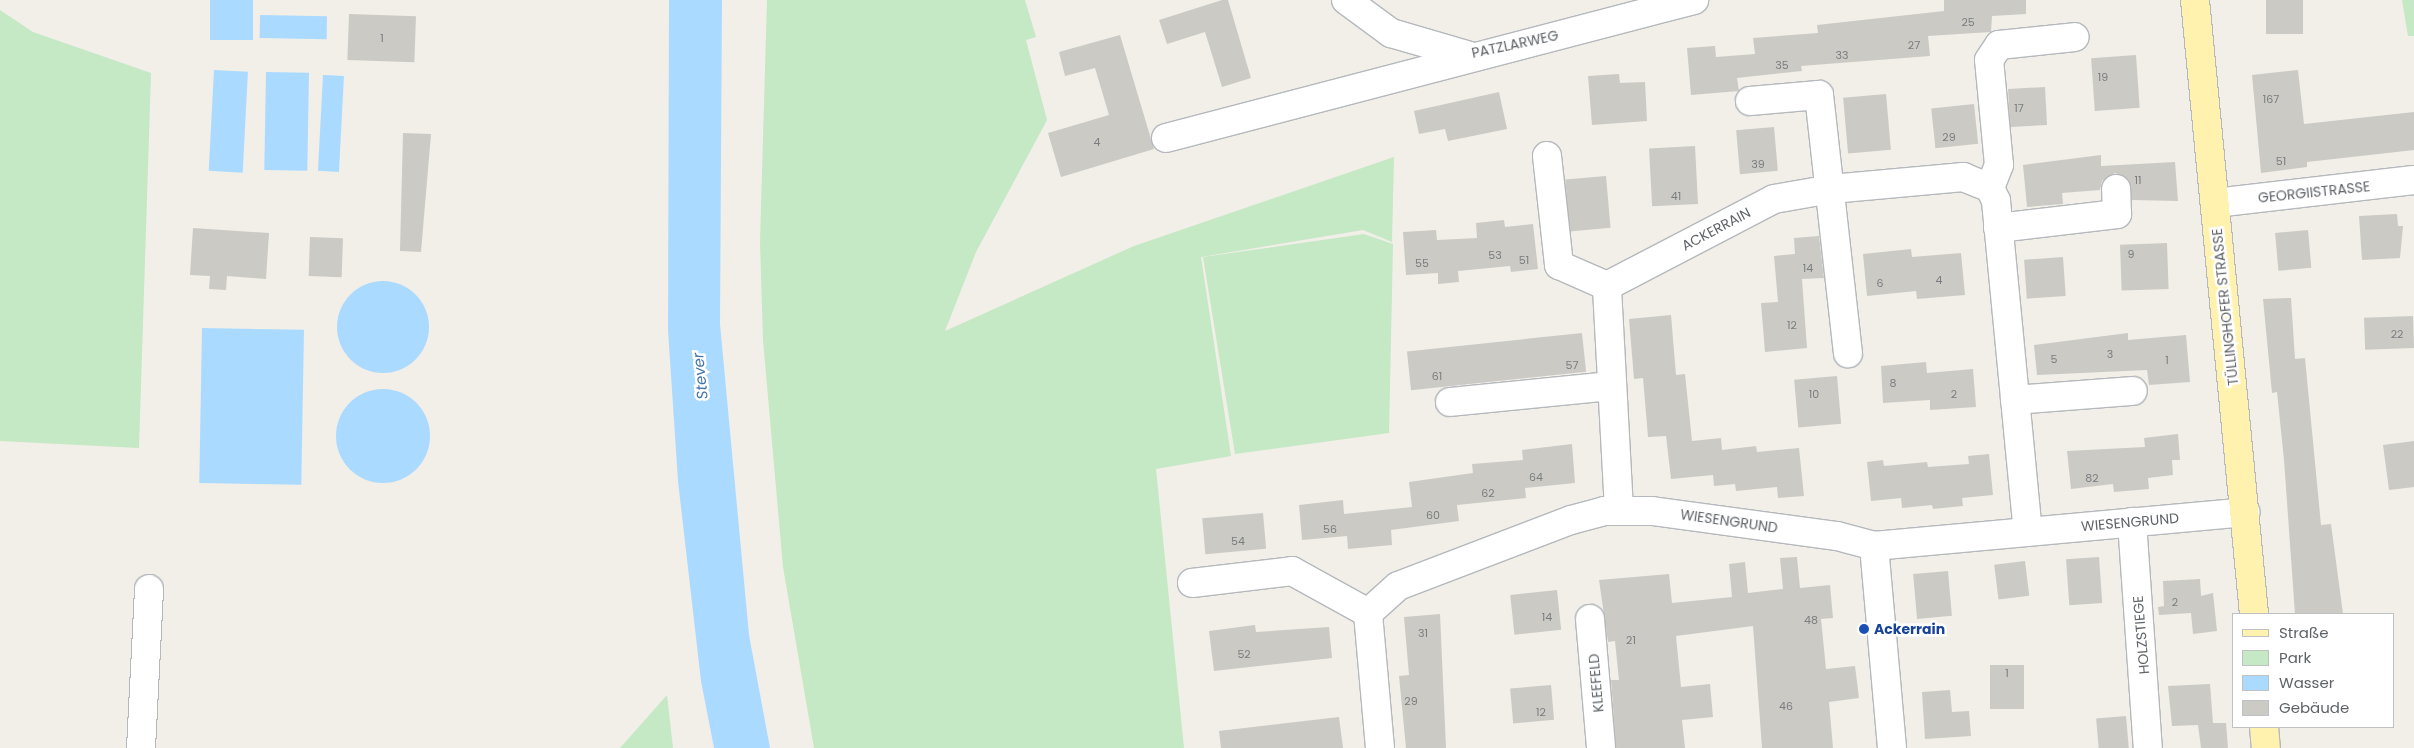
<!DOCTYPE html>
<meta charset="utf-8">
<style>
body{margin:0}
#map{position:relative;width:2414px;height:748px;overflow:hidden;background:#f1efe8;font-family:Poppins,sans-serif}
div>[style]{position:absolute}
.green>*{inset:0;background:#c5e8c5}
.water>*{inset:0;background:#aadaff;transform-origin:0 0}
.round{border-radius:50%}
.building>*{inset:0;background:#cccac5;transform-origin:0 0}
.roads{filter:drop-shadow(1px 0 #b5b8bc) drop-shadow(-1px 0 #b5b8bc) drop-shadow(0 1px #b5b8bc) drop-shadow(0 -1px #b5b8bc)}
.minor>*{height:28px;margin:-14px;padding:0 14px;transform-origin:14px;border-radius:14px;background:#fff}
.major>*{height:28px;margin:-14px;padding:0 14px;transform-origin:14px;border-radius:14px;background:#fff2af}
.dots>*{width:14px;height:14px;translate:-50% -50%;box-sizing:border-box;border:2px solid #fff;border-radius:50%}
span{translate:-50% -50%;white-space:nowrap;text-align:center;line-height:1.15;-webkit-text-stroke:5px #fff;paint-order:stroke}
.number-label{font-size:11px;color:#7a7d7f}
.number-label span{-webkit-text-stroke-width:0}
.street-label{font-size:14px;color:#5f6368}
.transit-label{font-size:14px;color:#164399;font-weight:700}
.left{translate:0 -50%;text-align:left}
.water-label{font-size:15px;color:#4174aa;font-style:italic}
.legend{position:absolute;left:2232px;top:613px;width:162px;height:115px;box-sizing:border-box;background:#fff;border:1px solid #bfc1c3;margin:0;padding:6px 9px;list-style:none;font-size:15px;color:#5f6368}
.legend li{display:flex;align-items:center;gap:10px;height:25px}
.legend b{width:25px;border:1px solid #bfc1c3}
</style>
<div id="map">
<div class="green">
<i style="clip-path:polygon(767px 0,1025px 0,1036px 37px,1026px 40px,1047px 120px,976px 252px,945px 331px,1134px 246px,1394px 157px,1392px 242px,1363px 230px,1201px 257px,1231px 456px,1156px 469px,1184px 748px,814px 748px,783px 567px,763px 340px,760px 242px)"></i>
<i style="clip-path:polygon(2402px 0,2414px 0,2414px 36px,2408px 36px)"></i>
<i style="clip-path:polygon(0 10px,33px 32px,151px 73px,139px 448px,0 441px)"></i>
<i style="clip-path:polygon(1364px 234px,1393px 244px,1389px 433px,1235px 454px,1203px 257px)"></i>
<i style="clip-path:polygon(667px 695px,673px 748px,620px 748px)"></i>
</div>
<div class="water">
<i style="left:210px;top:0;width:43px;height:40px"></i>
<i style="clip-path:polygon(669px 0,722px 0,720px 324px,749px 635px,770px 748px,714px 748px,701px 681px,678px 481px,668px 330px)"></i>
<i style="left:260px;top:15px;width:67px;height:23px;rotate:1deg"></i>
<i style="left:214px;top:70px;width:34px;height:101px;rotate:3deg"></i>
<i style="left:266px;top:72px;width:43px;height:98px;rotate:1deg"></i>
<i style="left:323px;top:75px;width:21px;height:96px;rotate:3deg"></i>
<i class="round" style="left:337px;top:281px;width:92px;height:92px"></i>
<i style="left:202px;top:328px;width:102px;height:155px;rotate:1deg"></i>
<i class="round" style="left:336px;top:389px;width:94px;height:94px"></i>
</div>
<div class="building">
<i style="clip-path:polygon(1222px 0,1228px 0,1251px 78px,1222px 87px,1205px 32px,1167px 44px,1159px 20px)"></i>
<i style="clip-path:polygon(1944px 0,2026px 0,2026px 14px,1992px 16px,1991px 32px,1928px 36px,1930px 56px,1801px 66px,1802px 71px,1737px 78px,1739px 91px,1691px 95px,1687px 48px,1715px 46px,1716px 57px,1755px 54px,1753px 38px,1818px 33px,1817px 25px,1944px 11px)"></i>
<i style="left:2266px;top:0;width:37px;height:34px"></i>
<i style="left:349px;top:14px;width:67px;height:46px;rotate:2deg"></i>
<i style="clip-path:polygon(1120px 35px,1154px 149px,1061px 177px,1048px 133px,1109px 115px,1095px 68px,1065px 76px,1059px 52px)"></i>
<i style="left:2136px;top:55px;width:53px;height:45px;rotate:86deg"></i>
<i style="clip-path:polygon(2298px 70px,2304px 124px,2414px 112px,2414px 150px,2307px 162px,2307px 167px,2261px 173px,2252px 75px)"></i>
<i style="clip-path:polygon(1619px 74px,1620px 83px,1645px 82px,1647px 121px,1592px 125px,1588px 76px)"></i>
<i style="left:2045px;top:87px;width:38px;height:37px;rotate:87deg"></i>
<i style="clip-path:polygon(1499px 92px,1507px 129px,1448px 141px,1445px 129px,1419px 134px,1414px 111px)"></i>
<i style="left:1886px;top:94px;width:56px;height:43px;rotate:85deg"></i>
<i style="left:1974px;top:104px;width:40px;height:43px;rotate:84deg"></i>
<i style="left:1774px;top:127px;width:44px;height:38px;rotate:85deg"></i>
<i style="clip-path:polygon(403px 133px,431px 134px,421px 252px,400px 251px)"></i>
<i style="left:1695px;top:146px;width:58px;height:46px;rotate:87deg"></i>
<i style="clip-path:polygon(2101px 155px,2101px 166px,2175px 162px,2178px 201px,2132px 200px,2129px 180px,2115px 173px,2102px 181px,2100px 190px,2062px 193px,2063px 204px,2027px 207px,2023px 165px)"></i>
<i style="left:1606px;top:176px;width:52px;height:41px;rotate:85deg"></i>
<i style="clip-path:polygon(2397px 214px,2398px 226px,2403px 226px,2400px 258px,2362px 260px,2359px 216px)"></i>
<i style="clip-path:polygon(1504px 220px,1505px 227px,1533px 224px,1538px 269px,1511px 272px,1510px 266px,1458px 271px,1459px 282px,1438px 284px,1438px 273px,1406px 275px,1403px 232px,1436px 230px,1437px 240px,1477px 238px,1476px 223px)"></i>
<i style="clip-path:polygon(193px 228px,269px 233px,266px 279px,227px 276px,226px 290px,209px 289px,210px 276px,190px 275px)"></i>
<i style="left:2308px;top:230px;width:38px;height:33px;rotate:85deg"></i>
<i style="clip-path:polygon(1819px 236px,1824px 278px,1802px 279px,1807px 348px,1765px 352px,1761px 303px,1778px 302px,1774px 256px,1795px 254px,1794px 238px)"></i>
<i style="left:310px;top:237px;width:33px;height:39px;rotate:2deg"></i>
<i style="left:2167px;top:243px;width:46px;height:47px;rotate:88deg"></i>
<i style="clip-path:polygon(1911px 249px,1912px 257px,1961px 253px,1965px 295px,1917px 299px,1916px 291px,1867px 296px,1863px 254px)"></i>
<i style="left:2063px;top:257px;width:39px;height:39px;rotate:86deg"></i>
<i style="clip-path:polygon(2291px 298px,2295px 359px,2305px 358px,2321px 525px,2331px 524px,2343px 614px,2295px 614px,2284px 460px,2277px 392px,2272px 393px,2263px 299px)"></i>
<i style="clip-path:polygon(1671px 315px,1676px 375px,1685px 374px,1692px 441px,1721px 438px,1722px 450px,1756px 446px,1757px 452px,1799px 448px,1804px 496px,1778px 498px,1777px 487px,1736px 491px,1735px 484px,1714px 486px,1713px 475px,1671px 479px,1666px 436px,1648px 437px,1643px 378px,1634px 379px,1629px 319px)"></i>
<i style="left:2413px;top:316px;width:32px;height:49px;rotate:88deg"></i>
<i style="left:1582px;top:333px;width:39px;height:176px;rotate:84deg"></i>
<i style="clip-path:polygon(2128px 333px,2128px 340px,2186px 335px,2190px 382px,2149px 385px,2147px 370px,2037px 375px,2034px 345px)"></i>
<i style="clip-path:polygon(1926px 362px,1927px 373px,1973px 369px,1976px 407px,1930px 410px,1930px 400px,1883px 403px,1881px 366px)"></i>
<i style="left:1837px;top:376px;width:48px;height:43px;rotate:85deg"></i>
<i style="clip-path:polygon(2178px 434px,2180px 460px,2172px 460px,2173px 475px,2148px 478px,2149px 489px,2114px 492px,2113px 484px,2071px 489px,2067px 451px,2145px 447px,2144px 438px)"></i>
<i style="clip-path:polygon(2414px 441px,2414px 487px,2389px 490px,2383px 445px)"></i>
<i style="clip-path:polygon(1572px 444px,1575px 483px,1525px 488px,1526px 498px,1457px 505px,1459px 521px,1391px 530px,1392px 545px,1348px 549px,1347px 536px,1302px 540px,1299px 505px,1343px 500px,1344px 514px,1412px 507px,1409px 482px,1473px 473px,1472px 464px,1523px 460px,1522px 450px)"></i>
<i style="clip-path:polygon(1989px 454px,1993px 495px,1962px 498px,1963px 506px,1933px 509px,1932px 505px,1902px 508px,1901px 498px,1871px 501px,1867px 462px,1883px 460px,1884px 466px,1927px 462px,1928px 467px,1969px 464px,1968px 456px)"></i>
<i style="left:1263px;top:513px;width:36px;height:61px;rotate:85deg"></i>
<i style="clip-path:polygon(1797px 557px,1800px 588px,1830px 585px,1833px 618px,1821px 619px,1826px 669px,1855px 666px,1859px 698px,1829px 702px,1833px 748px,1762px 748px,1753px 626px,1676px 636px,1681px 687px,1710px 684px,1713px 717px,1682px 720px,1685px 748px,1616px 748px,1611px 680px,1619px 680px,1615px 641px,1608px 642px,1599px 580px,1669px 574px,1672px 603px,1732px 597px,1729px 564px,1745px 562px,1748px 593px,1783px 589px,1780px 558px)"></i>
<i style="left:2099px;top:557px;width:46px;height:33px;rotate:86deg"></i>
<i style="left:2025px;top:561px;width:35px;height:31px;rotate:83deg"></i>
<i style="left:1948px;top:571px;width:45px;height:35px;rotate:85deg"></i>
<i style="clip-path:polygon(2200px 579px,2201px 596px,2213px 593px,2217px 631px,2193px 634px,2191px 613px,2159px 615px,2158px 607px,2164px 606px,2163px 581px)"></i>
<i style="left:1557px;top:590px;width:40px;height:47px;rotate:84deg"></i>
<i style="clip-path:polygon(1440px 614px,1446px 748px,1406px 748px,1399px 676px,1409px 675px,1404px 617px)"></i>
<i style="clip-path:polygon(1255px 625px,1256px 632px,1329px 627px,1332px 658px,1214px 671px,1209px 631px)"></i>
<i style="left:1990px;top:665px;width:34px;height:44px"></i>
<i style="clip-path:polygon(2210px 684px,2213px 723px,2226px 723px,2228px 748px,2201px 748px,2198px 725px,2172px 726px,2168px 686px)"></i>
<i style="left:1551px;top:685px;width:35px;height:41px;rotate:85deg"></i>
<i style="clip-path:polygon(1950px 690px,1952px 712px,1969px 711px,1971px 736px,1925px 739px,1922px 692px)"></i>
<i style="left:2126px;top:716px;width:32px;height:30px;rotate:85deg"></i>
<i style="clip-path:polygon(1339px 717px,1343px 748px,1221px 748px,1219px 731px)"></i>
</div>
<div class="roads">
<div class="minor">
<i style="left:1346px;top:0;width:56px;rotate:36.3deg"></i>
<i style="left:1391px;top:33px;width:82px;rotate:16.2deg"></i>
<i style="left:1750px;top:101px;width:69px;rotate:-5deg"></i>
<i style="left:1819px;top:95px;width:260px;rotate:83.6deg"></i>
<i style="left:1166px;top:138px;width:546px;rotate:-14.65deg"></i>
<i style="left:1547px;top:156px;width:110px;rotate:83.7deg"></i>
<i style="left:1559px;top:265px;width:52px;rotate:23.6deg"></i>
<i style="left:1990px;top:188px;width:25px;rotate:-69deg"></i>
<i style="left:1999px;top:165px;width:105px;rotate:-95.4deg"></i>
<i style="left:1989px;top:60px;width:18px;rotate:-56deg"></i>
<i style="left:1999px;top:45px;width:76px;rotate:-6deg"></i>
<i style="left:2215px;top:203px;width:200px;rotate:-6.6deg"></i>
<i style="left:1998px;top:228px;width:120px;rotate:-6.7deg"></i>
<i style="left:2117px;top:214px;width:25px;rotate:-92deg"></i>
<i style="left:2015px;top:400px;width:118px;rotate:-4.4deg"></i>
<i style="left:1450px;top:402px;width:160px;rotate:-5.7deg"></i>
<i style="left:1619px;top:510px;width:224px;rotate:-93.1deg"></i>
<i style="left:1607px;top:286px;width:188px;rotate:-27.5deg"></i>
<i style="left:1774px;top:199px;width:58px;rotate:-10deg"></i>
<i style="left:1831px;top:189px;width:133px;rotate:-5.2deg"></i>
<i style="left:1963px;top:177px;width:29px;rotate:22deg"></i>
<i style="left:1990px;top:188px;width:14px;rotate:65deg"></i>
<i style="left:1996px;top:201px;width:332px;rotate:84.5deg"></i>
<i style="left:2132px;top:522px;width:227px;rotate:86deg"></i>
<i style="left:1874px;top:546px;width:203px;rotate:84.9deg"></i>
<i style="left:1192px;top:583px;width:101px;rotate:-6.8deg"></i>
<i style="left:1292px;top:571px;width:87px;rotate:28.9deg"></i>
<i style="left:1590px;top:619px;width:129px;rotate:85.1deg"></i>
<i style="left:141px;top:748px;width:159px;rotate:-87.1deg"></i>
<i style="left:1380px;top:748px;width:136px;rotate:-95.1deg"></i>
<i style="left:1368px;top:613px;width:40px;rotate:-42deg"></i>
<i style="left:1398px;top:586px;width:185px;rotate:-20.9deg"></i>
<i style="left:1571px;top:520px;width:34px;rotate:-15deg"></i>
<i style="left:1604px;top:511px;width:48px"></i>
<i style="left:1652px;top:511px;width:187px;rotate:7.7deg"></i>
<i style="left:1837px;top:536px;width:38px;rotate:15deg"></i>
<i style="left:1874px;top:546px;width:373px;rotate:-5.2deg"></i>
</div>
<div class="major">
<i style="left:2195px;top:0;width:617px;rotate:84.51deg"></i>
<i style="left:2264px;top:727px;width:21px;rotate:85deg"></i>
</div>
</div>
<div class="dots">
<i style="left:1864px;top:629px;background:#1a4fb4"></i>
</div>
<div class="number-label">
<span style="left:1968px;top:22px">25</span>
<span style="left:382px;top:38px">1</span>
<span style="left:1914px;top:45px">27</span>
<span style="left:1842px;top:55px">33</span>
<span style="left:1782px;top:65px">35</span>
<span style="left:2103px;top:77px">19</span>
<span style="left:2271px;top:99px">167</span>
<span style="left:2019px;top:108px">17</span>
<span style="left:1949px;top:137px">29</span>
<span style="left:1097px;top:142px">4</span>
<span style="left:2281px;top:161px">51</span>
<span style="left:1758px;top:164px">39</span>
<span style="left:2138px;top:180px">11</span>
<span style="left:1676px;top:196px">41</span>
<span style="left:2131px;top:254px">9</span>
<span style="left:1495px;top:255px">53</span>
<span style="left:1524px;top:260px">51</span>
<span style="left:1422px;top:263px">55</span>
<span style="left:1808px;top:268px">14</span>
<span style="left:1939px;top:280px">4</span>
<span style="left:1880px;top:283px">6</span>
<span style="left:1792px;top:325px">12</span>
<span style="left:2397px;top:334px">22</span>
<span style="left:2110px;top:354px">3</span>
<span style="left:2054px;top:359px">5</span>
<span style="left:2167px;top:360px">1</span>
<span style="left:1572px;top:365px">57</span>
<span style="left:1437px;top:376px">61</span>
<span style="left:1893px;top:383px">8</span>
<span style="left:1814px;top:394px">10</span>
<span style="left:1954px;top:394px">2</span>
<span style="left:1536px;top:477px">64</span>
<span style="left:2092px;top:478px">82</span>
<span style="left:1488px;top:493px">62</span>
<span style="left:1433px;top:515px">60</span>
<span style="left:1330px;top:529px">56</span>
<span style="left:1238px;top:541px">54</span>
<span style="left:2175px;top:602px">2</span>
<span style="left:1547px;top:617px">14</span>
<span style="left:1811px;top:620px">48</span>
<span style="left:1423px;top:633px">31</span>
<span style="left:1631px;top:640px">21</span>
<span style="left:1244px;top:654px">52</span>
<span style="left:2007px;top:673px">1</span>
<span style="left:1411px;top:701px">29</span>
<span style="left:1786px;top:706px">46</span>
<span style="left:1541px;top:712px">12</span>
</div>
<div class="street-label">
<span style="left:1515px;top:44px;rotate:-12deg">PATZLARWEG</span>
<span style="left:2314px;top:192px;rotate:-6deg">GEORGIISTRASSE</span>
<span style="left:1716px;top:229px;rotate:-28deg">ACKERRAIN</span>
<span style="left:2225px;top:307px;rotate:-96deg">TÜLLINGHOFER STRASSE</span>
<span style="left:1729px;top:521px;rotate:8deg">WIESENGRUND</span>
<span style="left:2130px;top:522px;rotate:-5deg">WIESENGRUND</span>
<span style="left:2141px;top:635px;rotate:-95deg">HOLZSTIEGE</span>
<span style="left:1596px;top:683px;rotate:-95deg">KLEEFELD</span>
</div>
<div class="transit-label">
<span class="left" style="left:1874px;top:629px">Ackerrain</span>
</div>
<div class="water-label">
<span style="left:700px;top:376px;rotate:-96deg">Stever</span>
</div>
<ul class="legend">
<li><b style="height:6px;background:#fff2af"></b>Straße</li>
<li><b style="height:14px;background:#c5e8c5"></b>Park</li>
<li><b style="height:14px;background:#aadaff"></b>Wasser</li>
<li><b style="height:14px;background:#cccac5"></b>Gebäude</li>
</ul>
</div>
